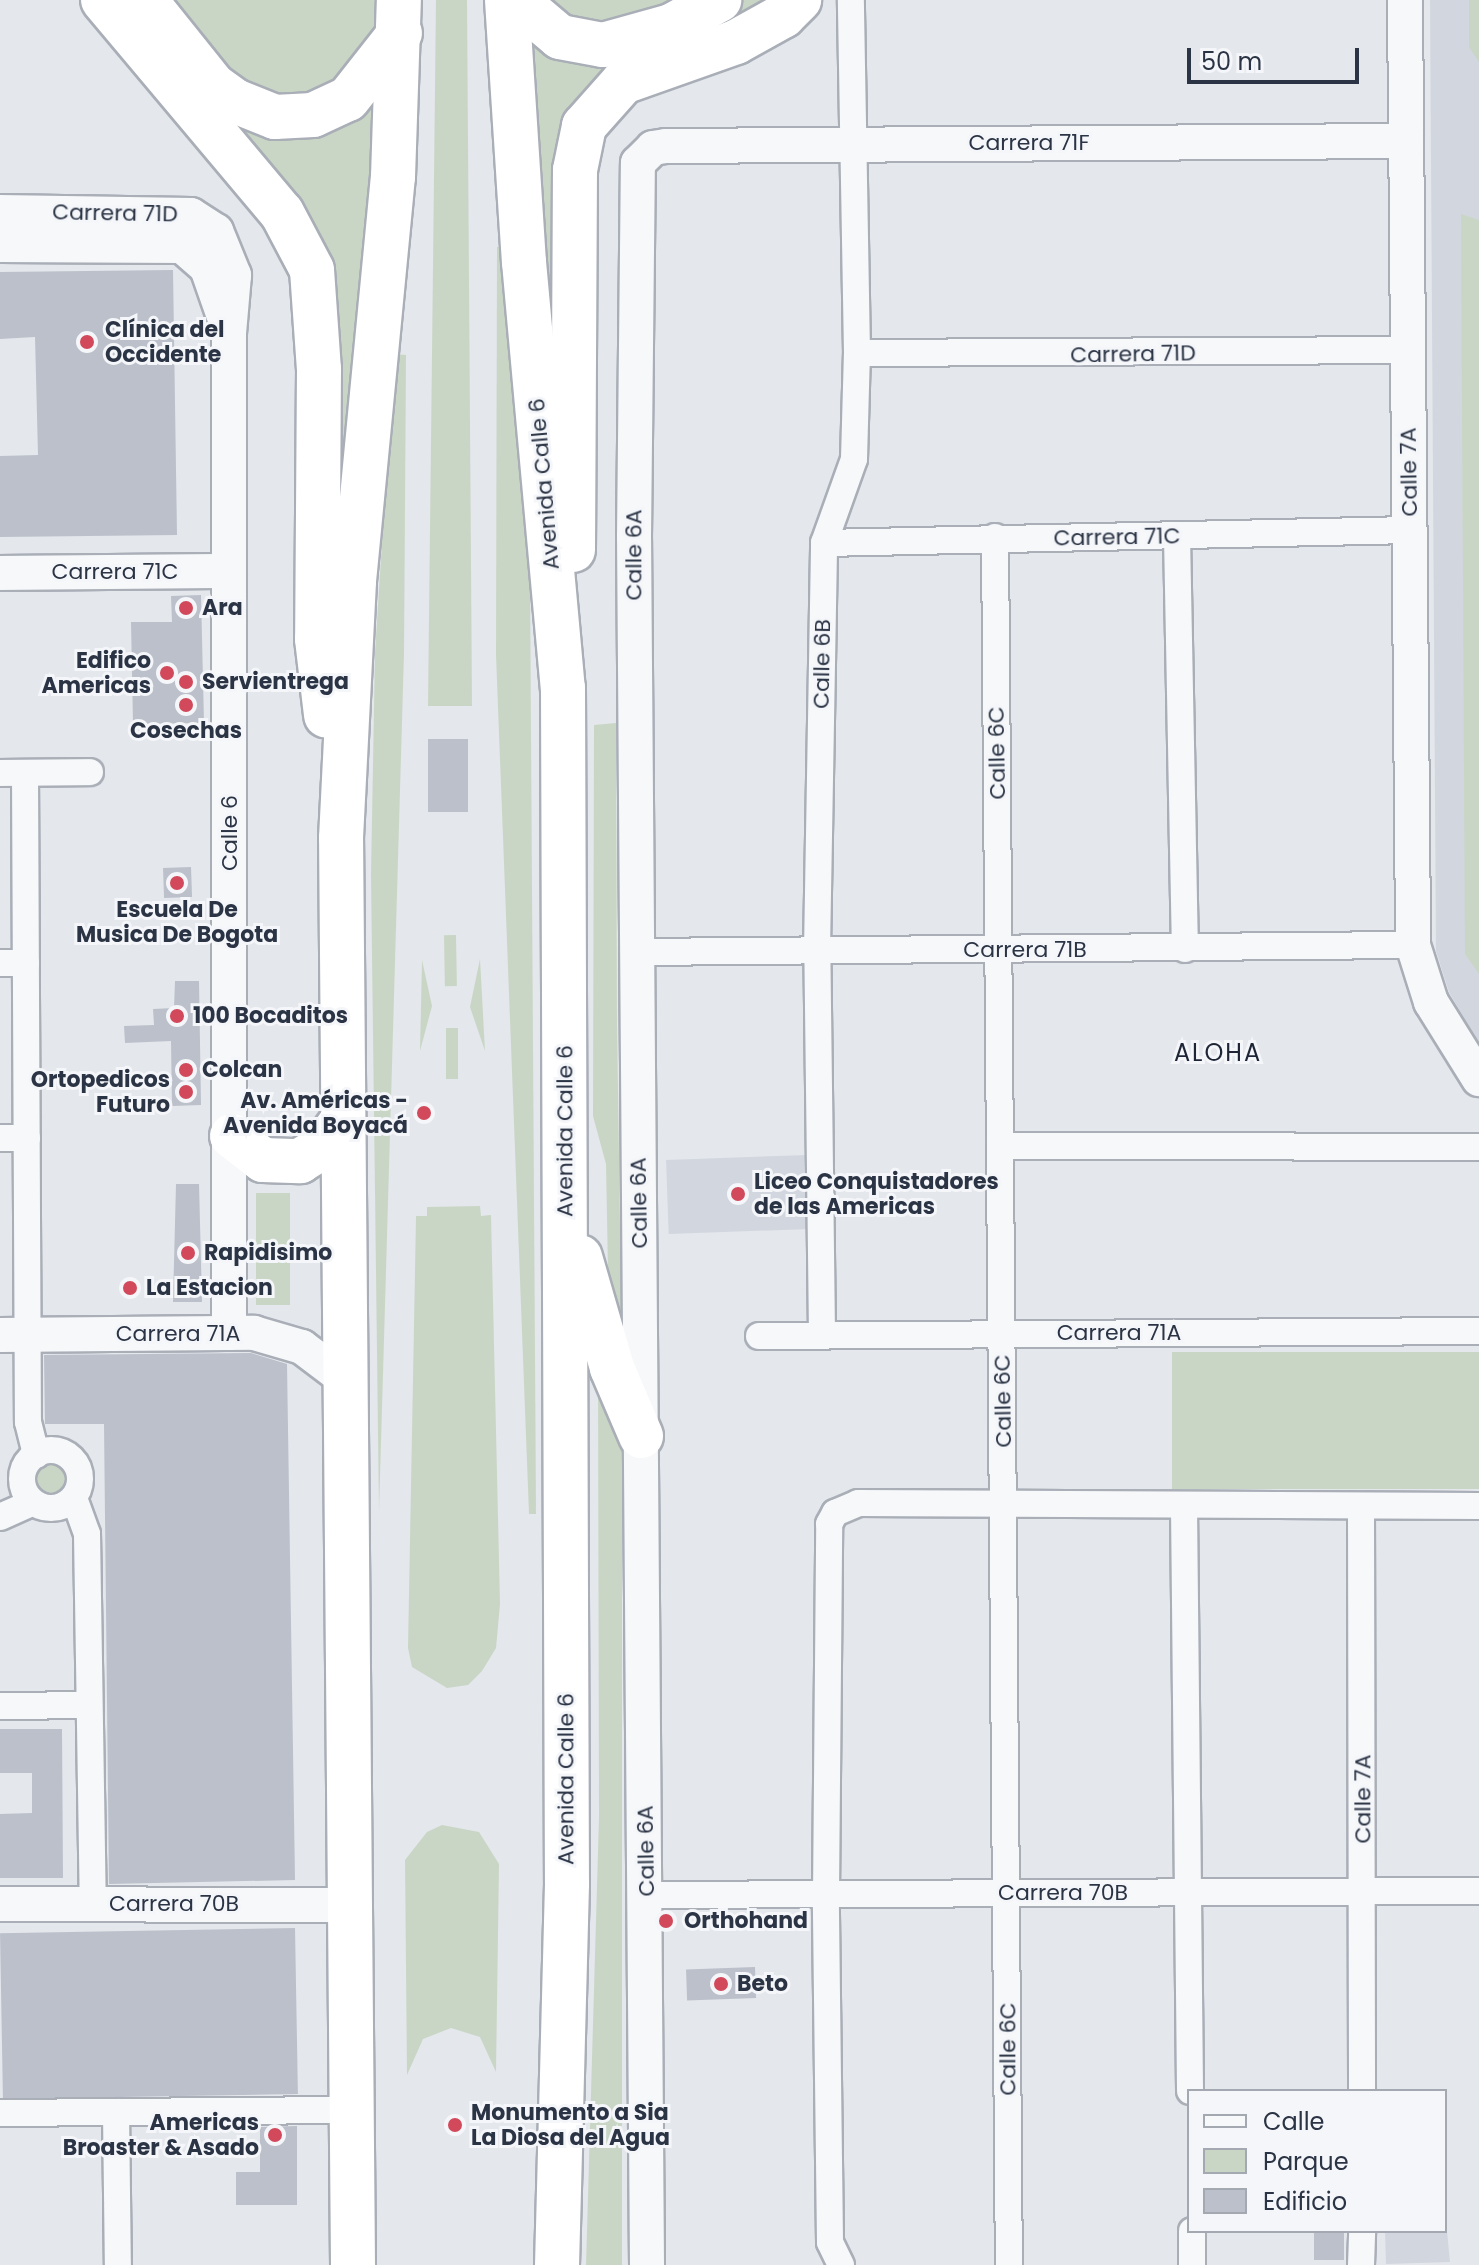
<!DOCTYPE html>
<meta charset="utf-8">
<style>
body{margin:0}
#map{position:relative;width:1479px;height:2265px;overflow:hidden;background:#e4e7ec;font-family:Poppins,sans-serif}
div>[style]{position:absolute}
.built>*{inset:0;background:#d2d6de;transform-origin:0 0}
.green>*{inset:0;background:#c9d6c5;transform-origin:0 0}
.round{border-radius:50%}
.building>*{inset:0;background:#bbc0ca;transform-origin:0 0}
.roads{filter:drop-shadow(2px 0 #a9aeb7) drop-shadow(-2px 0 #a9aeb7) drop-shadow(0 2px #a9aeb7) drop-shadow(0 -2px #a9aeb7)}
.minor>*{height:26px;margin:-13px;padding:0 13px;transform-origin:13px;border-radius:13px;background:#f7f8fa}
.minor>.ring{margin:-13px;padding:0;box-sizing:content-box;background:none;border:26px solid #f7f8fa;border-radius:50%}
.tertiary>*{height:34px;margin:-17px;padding:0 17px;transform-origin:17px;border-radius:17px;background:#f7f8fa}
.trunk>*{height:44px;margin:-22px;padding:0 22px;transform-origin:22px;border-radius:22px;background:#fff}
.dots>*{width:22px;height:22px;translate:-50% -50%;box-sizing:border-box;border:4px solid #f4f6f9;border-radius:50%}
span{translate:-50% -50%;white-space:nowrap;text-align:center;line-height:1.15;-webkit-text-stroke:6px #f4f6f9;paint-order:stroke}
.street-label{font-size:22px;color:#2b3445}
.poi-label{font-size:22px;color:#2b3445;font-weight:700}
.left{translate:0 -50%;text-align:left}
.right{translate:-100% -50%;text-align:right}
.neighbourhood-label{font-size:24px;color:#1d2536;letter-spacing:2px}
.legend{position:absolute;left:1187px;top:2089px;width:260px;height:144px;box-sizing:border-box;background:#f4f6f9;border:2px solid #a4a8b1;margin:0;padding:10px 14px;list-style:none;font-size:24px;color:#2b3445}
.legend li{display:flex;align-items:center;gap:16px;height:40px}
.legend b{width:40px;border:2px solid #a4a8b1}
.scale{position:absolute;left:1187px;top:48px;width:172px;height:36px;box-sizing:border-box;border:4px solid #2b3445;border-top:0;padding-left:10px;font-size:24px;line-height:28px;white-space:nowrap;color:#2b3445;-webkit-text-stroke:6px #f4f6f9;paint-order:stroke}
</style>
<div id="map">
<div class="built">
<i style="clip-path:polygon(1430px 0,1479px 0,1479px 1044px,1449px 992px,1436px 951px)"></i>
<i style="left:808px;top:1155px;width:74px;height:142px;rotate:88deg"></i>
<i style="clip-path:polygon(1445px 2211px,1450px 2262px,1386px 2264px,1385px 2231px,1445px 2231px)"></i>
</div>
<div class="green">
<i style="clip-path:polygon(166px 0,377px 0,376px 25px,367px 53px,324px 94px,264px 96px,226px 70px)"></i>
<i style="clip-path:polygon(436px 0,467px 0,472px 706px,428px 706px)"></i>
<i style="clip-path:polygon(541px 0,678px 0,612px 25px,561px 15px)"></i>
<i style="clip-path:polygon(743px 0,780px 0,585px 100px,561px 447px,521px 23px,674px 35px)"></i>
<i style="clip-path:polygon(1469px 0,1479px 0,1479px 62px,1469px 47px)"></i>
<i style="clip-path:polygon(379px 100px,340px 556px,332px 347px,228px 115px)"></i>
<i style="clip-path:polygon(1461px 214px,1479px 220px,1479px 974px,1465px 954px)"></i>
<i style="clip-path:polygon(507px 246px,530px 578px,536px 1514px,529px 1514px,496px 655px,497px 247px)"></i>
<i style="clip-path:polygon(394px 354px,406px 355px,404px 653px,379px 1511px,371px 875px,375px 653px)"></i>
<i style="clip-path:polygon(616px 723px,617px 1024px,622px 1357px,609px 1323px,606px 1164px,593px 1116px,594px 725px)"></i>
<i style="left:456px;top:935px;width:51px;height:12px;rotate:89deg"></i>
<i style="clip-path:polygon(480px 959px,485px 1051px,470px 1007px)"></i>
<i style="clip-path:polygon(422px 960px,432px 1006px,420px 1051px)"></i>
<i style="left:446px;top:1028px;width:12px;height:51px"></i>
<i style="left:256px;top:1193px;width:34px;height:112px"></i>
<i style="clip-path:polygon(480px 1206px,481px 1216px,491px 1215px,500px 1604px,496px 1648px,482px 1671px,468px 1685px,447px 1688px,412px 1667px,408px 1648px,416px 1216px,427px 1216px,427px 1207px)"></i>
<i style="left:1479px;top:1352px;width:137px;height:307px;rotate:90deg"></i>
<i style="clip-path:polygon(598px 1367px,622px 1425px,622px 2265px,586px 2265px,599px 1817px)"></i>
<i class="round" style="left:30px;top:1457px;width:42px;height:42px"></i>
<i style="clip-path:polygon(442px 1825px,479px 1832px,499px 1864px,496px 2072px,480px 2037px,451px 2028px,423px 2039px,407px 2075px,405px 1860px,427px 1832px)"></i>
</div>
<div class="building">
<i style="clip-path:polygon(173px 270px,177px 535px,0 537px,0 456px,38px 455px,35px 337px,0 339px,0 272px)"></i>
<i style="clip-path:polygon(201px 595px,204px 723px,133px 724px,131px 622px,172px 622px,171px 596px)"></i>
<i style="left:428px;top:739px;width:40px;height:73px"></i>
<i style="left:191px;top:867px;width:30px;height:28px;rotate:88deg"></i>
<i style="clip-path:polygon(175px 981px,199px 981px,201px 1105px,172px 1106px,171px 1041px,125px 1043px,124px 1026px,154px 1025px,153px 1009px,174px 1008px)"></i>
<i style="clip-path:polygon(176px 1184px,199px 1184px,202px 1302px,173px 1302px)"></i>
<i style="clip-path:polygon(251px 1353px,287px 1364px,295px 1880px,109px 1884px,104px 1424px,45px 1424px,44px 1355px)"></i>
<i style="clip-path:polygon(0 1729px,62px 1729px,63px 1878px,0 1878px,0 1814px,32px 1813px,32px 1773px,0 1773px)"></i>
<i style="left:295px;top:1928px;width:166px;height:295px;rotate:89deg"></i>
<i style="left:755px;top:1967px;width:31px;height:69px;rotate:88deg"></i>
<i style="clip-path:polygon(297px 2126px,297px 2205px,236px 2205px,236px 2172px,260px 2172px,260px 2127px)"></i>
<i style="left:1314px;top:2231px;width:30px;height:29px"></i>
</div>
<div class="roads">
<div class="minor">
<i style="left:857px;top:353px;width:551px;rotate:-0.31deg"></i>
<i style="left:1177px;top:536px;width:413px;rotate:88.9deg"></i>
<i style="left:995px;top:537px;width:1728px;rotate:89.54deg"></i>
<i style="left:824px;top:543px;width:586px;rotate:-1.27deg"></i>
<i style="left:0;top:773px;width:90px;rotate:-0.6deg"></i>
<i style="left:25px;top:773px;width:649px;rotate:89.74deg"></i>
<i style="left:28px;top:1422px;width:34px;rotate:76deg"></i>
<i style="left:637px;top:952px;width:776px;rotate:-0.52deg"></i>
<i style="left:0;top:963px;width:26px"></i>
<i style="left:0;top:1138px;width:27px"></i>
<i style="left:1001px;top:1146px;width:478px;rotate:0.1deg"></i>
<i style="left:822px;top:1334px;width:384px;rotate:-90.7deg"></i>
<i style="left:817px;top:950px;width:407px;rotate:-89deg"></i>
<i style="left:824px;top:543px;width:89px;rotate:-70.3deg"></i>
<i style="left:854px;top:459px;width:106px;rotate:-88.4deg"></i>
<i style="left:857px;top:353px;width:353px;rotate:-91deg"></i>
<i style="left:759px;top:1336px;width:720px;rotate:-0.4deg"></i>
<i class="ring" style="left:22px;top:1450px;width:32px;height:32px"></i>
<i style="left:74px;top:1498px;width:38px;rotate:70deg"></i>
<i style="left:87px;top:1534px;width:370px;rotate:89.1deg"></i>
<i style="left:1184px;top:1506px;width:585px;rotate:89.41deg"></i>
<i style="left:1361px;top:1506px;width:585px;rotate:89.9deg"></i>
<i style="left:0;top:1517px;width:36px;rotate:-24deg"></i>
<i style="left:0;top:1706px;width:89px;rotate:-0.6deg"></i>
<i style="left:647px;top:1895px;width:832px;rotate:-0.28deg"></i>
<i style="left:116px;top:2112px;width:153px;rotate:89.3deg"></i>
<i style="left:0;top:2113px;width:351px;rotate:-0.5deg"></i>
<i style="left:1192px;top:2231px;width:34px;rotate:90deg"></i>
<i style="left:841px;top:2265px;width:25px;rotate:-116deg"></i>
<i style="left:830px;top:2242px;width:347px;rotate:-90.7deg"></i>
<i style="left:826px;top:1895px;width:371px;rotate:-89.5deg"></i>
<i style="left:829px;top:1524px;width:13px;rotate:-61deg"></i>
<i style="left:835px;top:1513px;width:25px;rotate:-23deg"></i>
<i style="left:858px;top:1503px;width:621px;rotate:0.28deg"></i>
<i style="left:1361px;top:2265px;width:34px;rotate:-88deg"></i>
</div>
<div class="tertiary">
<i style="left:1405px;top:0;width:945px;rotate:89.51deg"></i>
<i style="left:1413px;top:945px;width:60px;rotate:72.5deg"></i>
<i style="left:1431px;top:1002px;width:91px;rotate:58.1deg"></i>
<i style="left:0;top:212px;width:191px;rotate:0.9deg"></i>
<i style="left:191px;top:215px;width:30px;rotate:33deg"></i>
<i style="left:216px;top:231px;width:48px;rotate:67.8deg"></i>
<i style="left:234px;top:275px;width:58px;rotate:94.9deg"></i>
<i style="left:229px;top:333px;width:1000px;rotate:90deg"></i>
<i style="left:0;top:245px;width:182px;rotate:0.3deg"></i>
<i style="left:182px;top:246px;width:33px;rotate:41deg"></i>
<i style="left:207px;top:268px;width:49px;rotate:70.8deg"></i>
<i style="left:0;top:573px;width:229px;rotate:-0.5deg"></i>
<i style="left:0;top:1335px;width:254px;rotate:-0.5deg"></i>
<i style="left:254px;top:1333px;width:50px;rotate:16.3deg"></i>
<i style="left:302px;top:1347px;width:51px;rotate:37.1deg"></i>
<i style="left:0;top:1904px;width:349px;rotate:0.2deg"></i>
<i style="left:647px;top:2265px;width:1728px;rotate:-90.43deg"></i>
<i style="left:634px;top:537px;width:374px;rotate:-89.4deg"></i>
<i style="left:638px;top:163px;width:21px;rotate:-45deg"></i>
<i style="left:653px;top:148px;width:13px;rotate:-9deg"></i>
<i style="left:666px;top:146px;width:740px;rotate:-0.39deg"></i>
</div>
<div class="trunk">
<i style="left:103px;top:0;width:278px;rotate:50deg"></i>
<i style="left:282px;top:213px;width:64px;rotate:62.2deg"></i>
<i style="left:312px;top:270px;width:99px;rotate:86deg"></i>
<i style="left:319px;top:369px;width:270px;rotate:90.4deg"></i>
<i style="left:317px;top:639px;width:77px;rotate:83.2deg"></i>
<i style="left:145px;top:0;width:109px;rotate:51.3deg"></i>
<i style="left:213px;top:85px;width:27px;rotate:36deg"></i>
<i style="left:235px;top:101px;width:43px;rotate:21.8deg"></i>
<i style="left:275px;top:117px;width:38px;rotate:-3deg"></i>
<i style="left:313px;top:115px;width:38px;rotate:-25deg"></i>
<i style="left:348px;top:99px;width:84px;rotate:-51.8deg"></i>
<i style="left:507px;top:0;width:263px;rotate:86.3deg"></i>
<i style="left:524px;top:262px;width:428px;rotate:84.8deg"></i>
<i style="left:563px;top:688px;width:1196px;rotate:89.81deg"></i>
<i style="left:567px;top:1884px;width:381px;rotate:91.5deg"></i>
<i style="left:516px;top:0;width:57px;rotate:40.1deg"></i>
<i style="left:560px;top:37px;width:44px;rotate:10.5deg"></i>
<i style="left:603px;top:45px;width:71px;rotate:-15.6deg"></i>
<i style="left:671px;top:26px;width:55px;rotate:-28.4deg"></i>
<i style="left:573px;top:550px;width:380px;rotate:-89.7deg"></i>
<i style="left:575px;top:170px;width:45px;rotate:-78.4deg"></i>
<i style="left:584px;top:126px;width:59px;rotate:-48.4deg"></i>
<i style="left:623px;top:82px;width:120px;rotate:-19.5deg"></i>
<i style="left:736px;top:42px;width:54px;rotate:-29deg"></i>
<i style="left:783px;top:16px;width:23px;rotate:-45deg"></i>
<i style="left:232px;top:1136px;width:39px;rotate:38deg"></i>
<i style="left:263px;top:1160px;width:37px;rotate:2deg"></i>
<i style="left:300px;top:1161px;width:28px;rotate:-32deg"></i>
<i style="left:324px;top:1146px;width:29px;rotate:-54deg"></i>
<i style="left:580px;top:1257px;width:116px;rotate:73.9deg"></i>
<i style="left:612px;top:1368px;width:74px;rotate:66.9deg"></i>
<i style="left:353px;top:2265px;width:1427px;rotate:-90.48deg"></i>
<i style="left:341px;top:838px;width:257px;rotate:-87.1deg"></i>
<i style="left:354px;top:581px;width:406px;rotate:-84.5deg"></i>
<i style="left:393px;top:177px;width:177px;rotate:-88.1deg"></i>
</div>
</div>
<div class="dots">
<i style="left:87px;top:342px;background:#d1495b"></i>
<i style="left:186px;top:608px;background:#d1495b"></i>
<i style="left:167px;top:673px;background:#d1495b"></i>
<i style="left:186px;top:682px;background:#d1495b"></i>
<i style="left:186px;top:705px;background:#d1495b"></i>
<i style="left:177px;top:883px;background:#d1495b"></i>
<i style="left:177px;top:1016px;background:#d1495b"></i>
<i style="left:186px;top:1070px;background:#d1495b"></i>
<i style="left:186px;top:1092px;background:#d1495b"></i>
<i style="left:424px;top:1113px;background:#d1495b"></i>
<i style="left:738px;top:1194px;background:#d1495b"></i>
<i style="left:188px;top:1253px;background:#d1495b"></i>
<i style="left:130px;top:1288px;background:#d1495b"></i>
<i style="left:666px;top:1921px;background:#d1495b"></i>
<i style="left:721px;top:1984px;background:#d1495b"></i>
<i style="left:455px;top:2125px;background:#d1495b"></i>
<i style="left:275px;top:2135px;background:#d1495b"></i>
</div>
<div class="street-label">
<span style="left:1029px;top:143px">Carrera 71F</span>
<span style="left:115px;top:213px;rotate:1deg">Carrera 71D</span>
<span style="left:1133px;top:354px;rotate:-1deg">Carrera 71D</span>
<span style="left:1409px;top:472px;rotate:-91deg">Calle 7A</span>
<span style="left:544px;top:484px;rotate:-95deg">Avenida Calle 6</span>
<span style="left:1117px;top:537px;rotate:-1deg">Carrera 71C</span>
<span style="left:634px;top:555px;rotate:-90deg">Calle 6A</span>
<span style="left:115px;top:572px">Carrera 71C</span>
<span style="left:822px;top:664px;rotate:-89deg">Calle 6B</span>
<span style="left:997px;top:753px;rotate:-91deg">Calle 6C</span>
<span style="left:230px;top:833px;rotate:-90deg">Calle 6</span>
<span style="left:1025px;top:950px">Carrera 71B</span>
<span style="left:565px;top:1131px;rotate:-90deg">Avenida Calle 6</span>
<span style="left:639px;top:1203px;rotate:-91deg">Calle 6A</span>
<span style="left:1119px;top:1333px">Carrera 71A</span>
<span style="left:178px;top:1334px">Carrera 71A</span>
<span style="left:1003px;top:1401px;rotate:-91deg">Calle 6C</span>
<span style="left:566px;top:1779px;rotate:-90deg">Avenida Calle 6</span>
<span style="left:1363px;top:1799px;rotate:-90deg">Calle 7A</span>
<span style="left:646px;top:1851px;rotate:-91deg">Calle 6A</span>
<span style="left:1063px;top:1893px">Carrera 70B</span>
<span style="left:174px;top:1904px">Carrera 70B</span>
<span style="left:1008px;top:2049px;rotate:-90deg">Calle 6C</span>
</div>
<div class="poi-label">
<span class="left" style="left:105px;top:342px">Clínica del<br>Occidente</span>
<span class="left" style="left:202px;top:608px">Ara</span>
<span class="right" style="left:151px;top:673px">Edifico<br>Americas</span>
<span class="left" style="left:202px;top:682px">Servientrega</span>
<span style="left:186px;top:731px">Cosechas</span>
<span style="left:177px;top:922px">Escuela De<br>Musica De Bogota</span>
<span class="left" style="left:193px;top:1016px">100 Bocaditos</span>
<span class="left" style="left:202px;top:1070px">Colcan</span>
<span class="right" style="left:170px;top:1092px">Ortopedicos<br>Futuro</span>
<span class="right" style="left:408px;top:1113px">Av. Américas -<br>Avenida Boyacá</span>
<span class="left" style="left:754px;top:1194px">Liceo Conquistadores<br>de las Americas</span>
<span class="left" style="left:204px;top:1253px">Rapidisimo</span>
<span class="left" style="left:146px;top:1288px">La Estacion</span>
<span class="left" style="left:684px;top:1921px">Orthohand</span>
<span class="left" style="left:737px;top:1984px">Beto</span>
<span class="left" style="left:471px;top:2125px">Monumento a Sia<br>La Diosa del Agua</span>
<span class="right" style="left:259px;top:2135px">Americas<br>Broaster &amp; Asado</span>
</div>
<div class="neighbourhood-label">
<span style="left:1218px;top:1053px">ALOHA</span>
</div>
<ul class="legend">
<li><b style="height:10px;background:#f7f8fa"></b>Calle</li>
<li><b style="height:22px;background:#c9d6c5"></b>Parque</li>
<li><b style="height:22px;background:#bbc0ca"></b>Edificio</li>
</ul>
<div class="scale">50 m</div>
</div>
